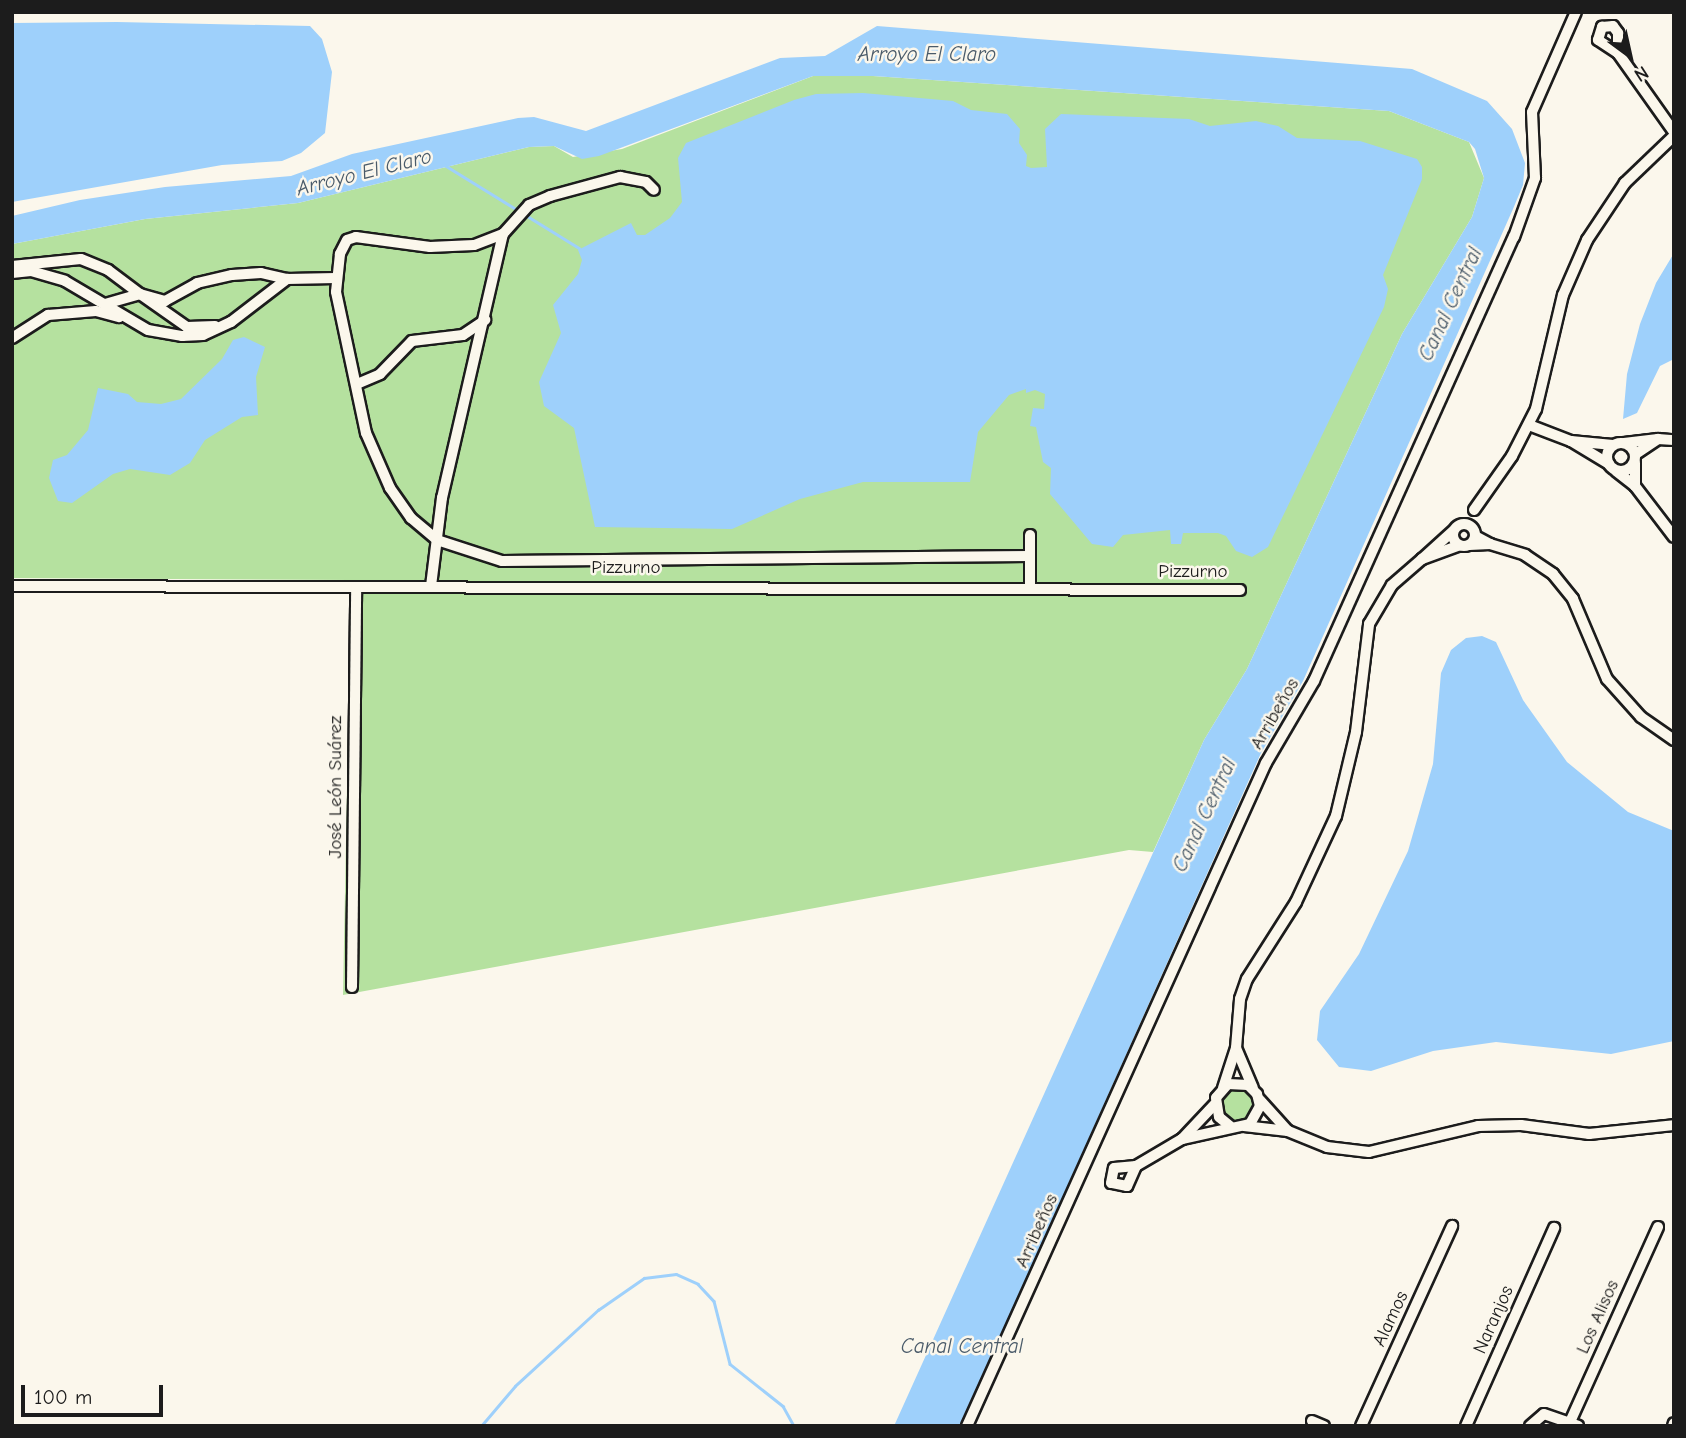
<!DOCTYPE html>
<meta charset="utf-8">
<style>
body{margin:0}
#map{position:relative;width:1686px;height:1438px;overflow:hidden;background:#fbf7ec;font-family:"Comic Neue",sans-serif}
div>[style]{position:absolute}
.green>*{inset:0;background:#b5e19f}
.round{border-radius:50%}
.water>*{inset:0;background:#9ed0fb}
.stream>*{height:2.5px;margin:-1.25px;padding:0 1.25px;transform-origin:1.25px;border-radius:1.25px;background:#9ed0fb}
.roads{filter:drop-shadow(2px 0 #1c1c1c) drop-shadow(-2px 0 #1c1c1c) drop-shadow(0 2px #1c1c1c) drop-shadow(0 -2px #1c1c1c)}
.minor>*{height:10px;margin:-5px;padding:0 5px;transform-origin:5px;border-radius:5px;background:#fbf7ec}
.minor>.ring{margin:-5px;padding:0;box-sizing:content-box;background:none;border:10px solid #fbf7ec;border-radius:50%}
span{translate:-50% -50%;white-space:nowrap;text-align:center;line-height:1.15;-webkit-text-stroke:5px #fbf7ec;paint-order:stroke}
.street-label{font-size:19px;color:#1c1c1c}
.water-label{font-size:21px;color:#4a5b6a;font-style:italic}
.frame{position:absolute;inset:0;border:14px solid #1c1c1c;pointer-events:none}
.north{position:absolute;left:1595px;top:21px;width:70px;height:70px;-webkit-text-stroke:5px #fbf7ec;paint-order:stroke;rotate:147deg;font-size:19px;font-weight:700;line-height:28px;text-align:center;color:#1c1c1c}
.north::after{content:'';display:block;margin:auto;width:24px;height:32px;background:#1c1c1c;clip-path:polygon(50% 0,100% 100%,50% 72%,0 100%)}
.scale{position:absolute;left:21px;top:1385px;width:142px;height:32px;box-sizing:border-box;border:4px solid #1c1c1c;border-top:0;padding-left:9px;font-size:21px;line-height:24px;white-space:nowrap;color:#1c1c1c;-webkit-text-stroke:5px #fbf7ec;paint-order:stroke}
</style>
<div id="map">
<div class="green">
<i style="clip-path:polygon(813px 76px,873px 76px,1389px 111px,1469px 142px,1484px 178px,1472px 217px,1402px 334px,1247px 669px,1204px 740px,1153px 852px,1129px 850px,343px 995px,351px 580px,12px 578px,12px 244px,145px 219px,298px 203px,529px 147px,554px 146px,573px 157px,622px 149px)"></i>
<i class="round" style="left:1218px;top:1086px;width:36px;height:36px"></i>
</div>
<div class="water">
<i style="clip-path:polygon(117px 22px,310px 26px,322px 39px,332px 72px,325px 133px,301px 153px,282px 161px,222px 165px,12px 202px,12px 23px)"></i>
<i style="clip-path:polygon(877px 26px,1412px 69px,1487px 101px,1512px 129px,1525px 163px,1523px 185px,1513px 209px,1303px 681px,1261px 753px,960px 1426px,894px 1426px,1204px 740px,1247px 669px,1402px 334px,1472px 217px,1484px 178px,1475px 149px,1469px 142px,1389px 111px,873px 76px,813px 76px,599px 156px,582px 159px,554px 146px,529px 147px,298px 203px,145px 219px,12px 244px,12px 216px,80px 200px,165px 187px,291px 176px,352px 154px,518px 118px,534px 117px,586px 131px,780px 58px,825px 56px)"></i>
<i style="clip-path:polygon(863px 93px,953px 101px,971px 110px,1007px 114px,1020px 129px,1019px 143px,1027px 155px,1026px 166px,1031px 168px,1047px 167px,1045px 129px,1061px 114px,1189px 119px,1210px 126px,1256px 121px,1278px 126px,1297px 138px,1360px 141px,1417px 159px,1422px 167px,1422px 179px,1383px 275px,1388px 289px,1384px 307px,1268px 547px,1252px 557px,1236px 551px,1226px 536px,1218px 533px,1183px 533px,1181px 544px,1171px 544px,1170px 530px,1123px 535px,1113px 547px,1092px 544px,1050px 494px,1051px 468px,1043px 462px,1036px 427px,1030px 426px,1033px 408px,1044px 409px,1045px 394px,1035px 390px,1026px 393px,1026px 389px,1009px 395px,978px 432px,970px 482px,863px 482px,800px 499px,732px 529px,595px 527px,574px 428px,544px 406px,539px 382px,561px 333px,553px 305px,578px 274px,582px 260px,578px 250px,631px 223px,637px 235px,645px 235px,670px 218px,682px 202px,678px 158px,686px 143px,794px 100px,816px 94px)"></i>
<i style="clip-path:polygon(1674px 253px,1674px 359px,1660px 366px,1637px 413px,1623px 419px,1627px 374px,1640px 324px,1656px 283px)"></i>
<i style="clip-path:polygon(244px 337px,265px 347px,256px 377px,258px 415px,242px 417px,205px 440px,190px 463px,170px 475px,130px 469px,113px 474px,72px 503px,58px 501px,49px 478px,53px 460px,67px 455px,88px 430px,98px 388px,128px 394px,137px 402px,161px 404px,181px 399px,222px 359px,233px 340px)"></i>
<i style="clip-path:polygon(1482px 636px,1496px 642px,1523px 700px,1567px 762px,1628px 812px,1674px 831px,1674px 1041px,1611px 1054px,1496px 1042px,1433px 1051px,1371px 1071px,1339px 1067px,1317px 1040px,1320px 1011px,1359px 954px,1408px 851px,1433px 764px,1441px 673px,1451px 650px,1466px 638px)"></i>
</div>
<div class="stream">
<i style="left:443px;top:164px;width:160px;rotate:31.7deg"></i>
<i style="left:481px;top:1426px;width:52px;rotate:-49.6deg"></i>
<i style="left:515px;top:1386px;width:113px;rotate:-42.5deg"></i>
<i style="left:598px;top:1310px;width:56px;rotate:-34.8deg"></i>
<i style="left:644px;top:1278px;width:32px;rotate:-7deg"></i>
<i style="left:676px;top:1274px;width:24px;rotate:24deg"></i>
<i style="left:698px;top:1284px;width:23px;rotate:47deg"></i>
<i style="left:714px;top:1301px;width:65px;rotate:75.7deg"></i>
<i style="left:730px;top:1364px;width:68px;rotate:38.4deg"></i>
<i style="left:783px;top:1406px;width:23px;rotate:61deg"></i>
</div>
<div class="roads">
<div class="minor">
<i style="left:1613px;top:26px;width:9px;rotate:54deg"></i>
<i style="left:1618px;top:33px;width:20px;rotate:90deg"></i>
<i style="left:1618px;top:53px;width:24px;rotate:-147deg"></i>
<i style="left:1598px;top:40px;width:14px;rotate:-73deg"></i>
<i style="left:1602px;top:27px;width:11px;rotate:-5deg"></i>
<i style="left:1618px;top:53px;width:97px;rotate:54.7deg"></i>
<i style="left:503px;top:234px;width:31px;rotate:159deg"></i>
<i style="left:474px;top:245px;width:44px;rotate:177.4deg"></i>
<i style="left:430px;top:247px;width:75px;rotate:-172.3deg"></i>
<i style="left:356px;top:237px;width:9px;rotate:162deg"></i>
<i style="left:347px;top:240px;width:16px;rotate:117deg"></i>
<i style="left:340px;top:254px;width:38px;rotate:96deg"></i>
<i style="left:336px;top:292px;width:144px;rotate:78deg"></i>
<i style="left:366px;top:433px;width:60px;rotate:66.4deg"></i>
<i style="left:390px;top:488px;width:37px;rotate:55deg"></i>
<i style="left:411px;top:518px;width:34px;rotate:40deg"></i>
<i style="left:437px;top:540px;width:68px;rotate:17.9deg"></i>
<i style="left:502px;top:561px;width:527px;rotate:-0.54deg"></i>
<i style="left:12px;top:266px;width:69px;rotate:-5.8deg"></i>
<i style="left:81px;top:259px;width:29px;rotate:22deg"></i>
<i style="left:108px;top:270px;width:40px;rotate:37deg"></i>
<i style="left:140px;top:294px;width:26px;rotate:16deg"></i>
<i style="left:165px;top:301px;width:37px;rotate:-29deg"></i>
<i style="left:197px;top:283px;width:36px;rotate:-13deg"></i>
<i style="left:232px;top:275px;width:29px;rotate:-4deg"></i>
<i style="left:261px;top:273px;width:27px;rotate:13deg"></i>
<i style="left:12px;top:273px;width:19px;rotate:-6deg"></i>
<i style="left:31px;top:271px;width:35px;rotate:16deg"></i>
<i style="left:65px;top:281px;width:96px;rotate:30.6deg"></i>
<i style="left:148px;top:330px;width:35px;rotate:10deg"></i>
<i style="left:182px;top:336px;width:21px;rotate:-3deg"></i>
<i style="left:203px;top:335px;width:31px;rotate:-25deg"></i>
<i style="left:231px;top:322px;width:71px;rotate:-37.5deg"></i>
<i style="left:287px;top:279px;width:49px;rotate:-1.2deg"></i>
<i style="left:105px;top:304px;width:36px;rotate:-16deg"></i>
<i style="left:140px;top:294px;width:57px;rotate:35.1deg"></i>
<i style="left:187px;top:327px;width:28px;rotate:-2deg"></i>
<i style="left:12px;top:338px;width:43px;rotate:-32.6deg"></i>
<i style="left:48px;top:315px;width:48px;rotate:-4.8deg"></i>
<i style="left:96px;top:311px;width:24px;rotate:15deg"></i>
<i style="left:357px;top:384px;width:25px;rotate:-23deg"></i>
<i style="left:380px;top:374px;width:46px;rotate:-45.9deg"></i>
<i style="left:412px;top:341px;width:51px;rotate:-6.7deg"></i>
<i style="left:463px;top:335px;width:27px;rotate:-34deg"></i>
<i style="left:1529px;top:425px;width:45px;rotate:20.9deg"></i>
<i style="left:1658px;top:439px;width:16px;rotate:4deg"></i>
<i class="ring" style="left:1607px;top:443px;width:18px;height:18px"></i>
<i style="left:1624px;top:443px;width:34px;rotate:-7deg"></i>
<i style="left:1658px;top:439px;width:27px;rotate:146deg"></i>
<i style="left:1609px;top:464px;width:44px;rotate:-148.8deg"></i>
<i style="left:1571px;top:441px;width:42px;rotate:5.4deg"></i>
<i style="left:1616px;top:471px;width:24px;rotate:38deg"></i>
<i style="left:1635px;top:486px;width:23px;rotate:-90deg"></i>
<i style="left:1635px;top:486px;width:64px;rotate:52.6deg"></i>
<i style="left:1474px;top:510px;width:66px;rotate:-54.9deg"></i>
<i style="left:1512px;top:456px;width:53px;rotate:-62.9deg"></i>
<i style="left:1536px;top:409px;width:117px;rotate:-76.7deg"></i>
<i style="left:1563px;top:295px;width:60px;rotate:-66.4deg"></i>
<i style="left:1587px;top:240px;width:69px;rotate:-56.3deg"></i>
<i style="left:1625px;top:183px;width:68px;rotate:-43.8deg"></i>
<i class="ring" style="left:1453px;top:524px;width:12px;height:12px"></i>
<i style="left:1453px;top:531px;width:42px;rotate:137.9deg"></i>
<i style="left:1422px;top:559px;width:40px;rotate:-20.2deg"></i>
<i style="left:1030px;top:535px;width:53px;rotate:90deg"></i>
<i style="left:1490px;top:544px;width:37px;rotate:17deg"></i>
<i style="left:1525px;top:555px;width:34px;rotate:34deg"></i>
<i style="left:1553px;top:574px;width:32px;rotate:51deg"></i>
<i style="left:1573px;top:599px;width:87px;rotate:67deg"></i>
<i style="left:1607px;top:679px;width:51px;rotate:48.2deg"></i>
<i style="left:1641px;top:717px;width:40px;rotate:34.9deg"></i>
<i style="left:1469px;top:545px;width:21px;rotate:-3deg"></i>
<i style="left:1490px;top:544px;width:17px;rotate:-152deg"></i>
<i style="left:12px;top:586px;width:1228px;rotate:0.19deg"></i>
<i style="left:431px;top:586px;width:89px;rotate:-82.9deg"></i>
<i style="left:442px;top:498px;width:271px;rotate:-77deg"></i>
<i style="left:503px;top:234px;width:39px;rotate:-48deg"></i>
<i style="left:529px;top:205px;width:23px;rotate:-23deg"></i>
<i style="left:550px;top:196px;width:73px;rotate:-15.2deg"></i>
<i style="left:620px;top:177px;width:26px;rotate:11deg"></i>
<i style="left:646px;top:182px;width:11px;rotate:45deg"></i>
<i style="left:352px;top:987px;width:400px;rotate:-89.4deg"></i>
<i style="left:1236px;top:1048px;width:49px;rotate:-85.3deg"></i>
<i style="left:1240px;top:999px;width:21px;rotate:-71deg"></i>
<i style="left:1247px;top:979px;width:91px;rotate:-57.5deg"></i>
<i style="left:1296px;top:902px;width:95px;rotate:-65.1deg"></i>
<i style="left:1336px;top:816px;width:86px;rotate:-76.6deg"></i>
<i style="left:1356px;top:732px;width:109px;rotate:-83.1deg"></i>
<i style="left:1369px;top:624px;width:45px;rotate:-59.5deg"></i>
<i style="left:1392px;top:585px;width:40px;rotate:-41deg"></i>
<i style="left:1223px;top:1088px;width:42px;rotate:-72deg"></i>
<i style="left:1236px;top:1048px;width:43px;rotate:67deg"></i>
<i style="left:1215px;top:1104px;width:48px;rotate:133.3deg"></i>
<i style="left:1182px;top:1139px;width:70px;rotate:-12.4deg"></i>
<i style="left:1250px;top:1124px;width:21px;rotate:-61deg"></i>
<i style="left:1260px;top:1106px;width:12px;rotate:-104deg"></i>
<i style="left:1257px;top:1094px;width:13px;rotate:-135deg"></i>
<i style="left:1248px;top:1085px;width:20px;rotate:-177deg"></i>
<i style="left:1228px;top:1084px;width:18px;rotate:131deg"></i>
<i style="left:1216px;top:1098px;width:19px;rotate:81deg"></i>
<i style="left:1219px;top:1117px;width:14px;rotate:39deg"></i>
<i style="left:1244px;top:1126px;width:44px;rotate:6.5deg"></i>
<i style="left:1288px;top:1131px;width:42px;rotate:-132.1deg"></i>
<i style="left:1288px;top:1131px;width:42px;rotate:22.3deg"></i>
<i style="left:1327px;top:1147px;width:42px;rotate:6.8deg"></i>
<i style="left:1369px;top:1152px;width:112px;rotate:-13.4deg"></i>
<i style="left:1478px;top:1126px;width:43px;rotate:-1.3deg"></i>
<i style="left:1521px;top:1125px;width:69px;rotate:7.5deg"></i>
<i style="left:1589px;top:1134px;width:85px;rotate:-6deg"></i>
<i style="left:1136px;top:1166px;width:22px;rotate:114deg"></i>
<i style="left:1127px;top:1186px;width:16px;rotate:-169deg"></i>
<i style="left:1111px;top:1183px;width:15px;rotate:-79deg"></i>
<i style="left:1114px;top:1168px;width:22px;rotate:-5deg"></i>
<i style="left:1136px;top:1166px;width:53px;rotate:-30.4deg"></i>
<i style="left:1312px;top:1421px;width:13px;rotate:23deg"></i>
<i style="left:1570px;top:1422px;width:214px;rotate:-65.7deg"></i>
<i style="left:967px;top:1426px;width:727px;rotate:-65.73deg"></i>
<i style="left:1266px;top:763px;width:95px;rotate:-59.7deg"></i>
<i style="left:1314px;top:681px;width:487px;rotate:-65.8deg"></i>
<i style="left:1514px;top:237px;width:63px;rotate:-70.4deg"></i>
<i style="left:1535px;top:178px;width:66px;rotate:-92.6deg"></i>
<i style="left:1532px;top:112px;width:109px;rotate:-66.3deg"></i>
<i style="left:1361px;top:1426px;width:220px;rotate:-65.5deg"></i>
<i style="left:1466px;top:1426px;width:217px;rotate:-66deg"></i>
<i style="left:1530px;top:1426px;width:18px;rotate:-41deg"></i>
<i style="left:1544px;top:1414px;width:36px;rotate:19deg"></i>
<i style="left:1673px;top:1426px;width:3px;rotate:-72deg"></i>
</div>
</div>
<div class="street-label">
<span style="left:626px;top:568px">Pizzurno</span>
<span style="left:1193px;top:572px">Pizzurno</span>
<span style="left:1275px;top:714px;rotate:-60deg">Arribeños</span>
<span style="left:336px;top:787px;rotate:-90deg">José León Suárez</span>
<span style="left:1037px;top:1231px;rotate:-66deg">Arribeños</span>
<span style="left:1598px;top:1317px;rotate:-66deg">Los Alisos</span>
<span style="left:1391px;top:1319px;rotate:-65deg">Alamos</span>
<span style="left:1494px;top:1320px;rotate:-66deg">Naranjos</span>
</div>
<div class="water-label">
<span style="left:927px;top:54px">Arroyo El Claro</span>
<span style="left:364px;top:172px;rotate:-14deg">Arroyo El Claro</span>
<span style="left:1450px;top:304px;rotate:-65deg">Canal Central</span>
<span style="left:1204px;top:815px;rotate:-65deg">Canal Central</span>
<span style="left:962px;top:1346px">Canal Central</span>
</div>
<div class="frame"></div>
<div class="north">N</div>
<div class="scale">100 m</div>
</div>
